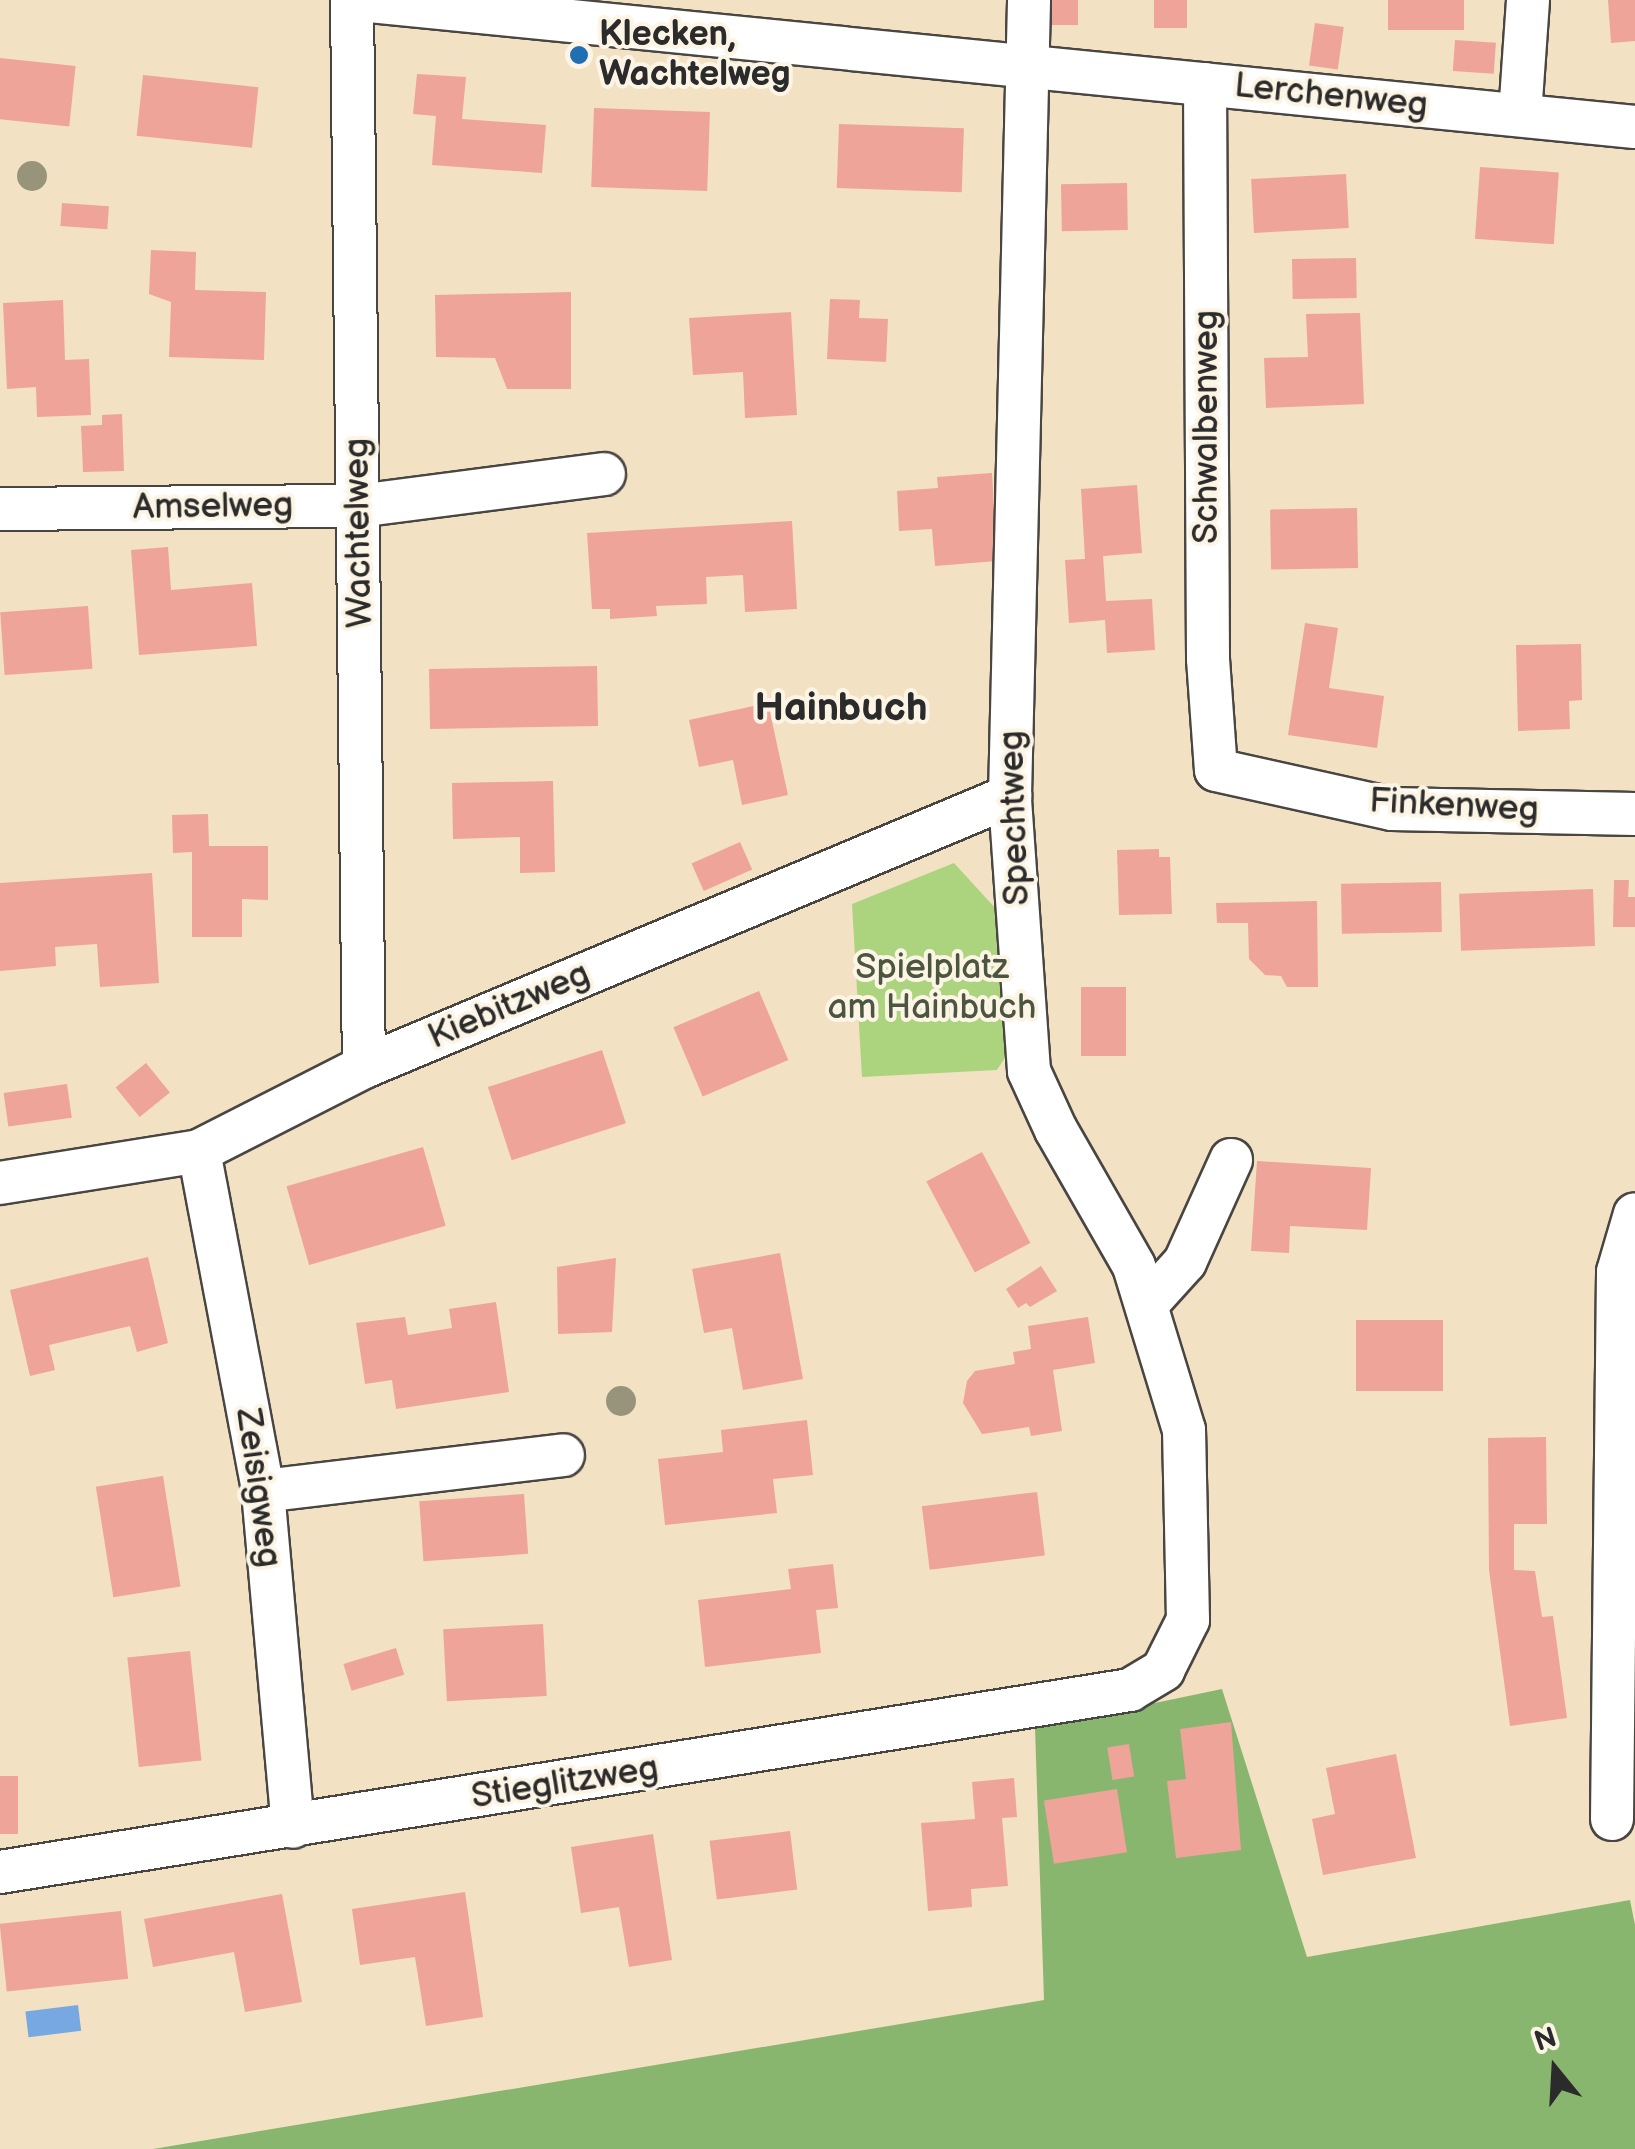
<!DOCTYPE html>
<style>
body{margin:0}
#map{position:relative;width:1635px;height:2149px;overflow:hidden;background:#f3e1c4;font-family:"Balsamiq Sans",sans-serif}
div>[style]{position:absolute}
.green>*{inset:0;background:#acd47f}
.forest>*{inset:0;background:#89b66e}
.water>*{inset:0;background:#78a8e2;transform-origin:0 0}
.building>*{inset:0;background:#eea498;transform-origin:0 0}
.roads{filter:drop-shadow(2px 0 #494642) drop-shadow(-2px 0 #494642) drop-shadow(0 2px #494642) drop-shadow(0 -2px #494642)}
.minor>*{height:42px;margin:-21px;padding:0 21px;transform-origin:21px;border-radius:21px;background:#fff}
.trees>*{width:30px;height:30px;margin:-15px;border-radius:50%;background:#97947b}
.dots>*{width:28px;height:28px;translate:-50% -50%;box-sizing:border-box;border:5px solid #fcf5e5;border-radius:50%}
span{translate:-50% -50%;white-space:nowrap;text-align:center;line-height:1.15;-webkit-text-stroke:8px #fcf5e5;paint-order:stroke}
.poi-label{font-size:35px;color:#2b2b2b;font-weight:700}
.left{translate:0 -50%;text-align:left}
.street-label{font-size:35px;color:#2b2b2b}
.park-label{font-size:35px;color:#4b5540}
.quarter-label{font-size:40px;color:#2b2b2b;font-weight:700}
.north{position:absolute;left:1505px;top:2019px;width:100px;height:100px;-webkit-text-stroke:8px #fcf5e5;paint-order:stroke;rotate:342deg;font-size:28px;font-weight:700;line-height:40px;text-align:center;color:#2b2b2b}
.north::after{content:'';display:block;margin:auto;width:35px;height:45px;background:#2b2b2b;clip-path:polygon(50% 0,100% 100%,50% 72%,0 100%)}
</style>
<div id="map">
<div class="green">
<i style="clip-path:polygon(954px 863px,997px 910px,1014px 1044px,997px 1070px,862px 1077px,852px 904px)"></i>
</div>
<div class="forest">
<i style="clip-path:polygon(1222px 1689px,1307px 1957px,1630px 1900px,1635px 1925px,1635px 2149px,153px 2149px,1044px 2000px,1035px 1728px)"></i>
</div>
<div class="water">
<i style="left:78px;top:2005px;width:26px;height:53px;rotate:83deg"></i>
</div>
<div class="building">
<i style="left:1036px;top:0;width:42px;height:25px"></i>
<i style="left:1154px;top:0;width:33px;height:28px"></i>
<i style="left:1388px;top:0;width:76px;height:30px"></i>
<i style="clip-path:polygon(1608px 0,1635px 0,1635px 41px,1611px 43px)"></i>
<i style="left:1315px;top:23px;width:29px;height:43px;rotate:8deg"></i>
<i style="left:1455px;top:40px;width:41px;height:31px;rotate:4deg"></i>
<i style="left:0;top:58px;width:76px;height:61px;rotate:6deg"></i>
<i style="clip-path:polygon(417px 74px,466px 77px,462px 119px,546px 125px,542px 173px,432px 165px,436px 116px,413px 114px)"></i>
<i style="left:143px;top:75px;width:116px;height:61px;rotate:6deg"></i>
<i style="left:594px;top:108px;width:116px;height:79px;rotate:2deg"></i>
<i style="left:839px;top:124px;width:125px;height:64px;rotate:2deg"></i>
<i style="left:1480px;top:167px;width:79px;height:72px;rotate:4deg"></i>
<i style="left:1346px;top:174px;width:54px;height:95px;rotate:87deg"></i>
<i style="left:1127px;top:183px;width:47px;height:66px;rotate:89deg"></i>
<i style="left:62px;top:203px;width:47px;height:23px;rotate:4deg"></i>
<i style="clip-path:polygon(151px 250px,196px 252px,195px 290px,266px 292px,264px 360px,169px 357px,171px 302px,149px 294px)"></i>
<i style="left:1356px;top:258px;width:40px;height:64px;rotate:89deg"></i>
<i style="clip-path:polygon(571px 292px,571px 389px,507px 389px,495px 358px,436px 357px,435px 295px)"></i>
<i style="clip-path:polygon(830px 299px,860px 300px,859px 318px,888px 319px,886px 362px,827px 359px)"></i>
<i style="clip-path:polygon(63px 300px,65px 360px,89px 359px,91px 415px,37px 417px,36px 387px,7px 389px,3px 303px)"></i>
<i style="clip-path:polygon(791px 312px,797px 415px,745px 418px,743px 372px,693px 375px,689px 318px)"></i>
<i style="clip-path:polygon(1360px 313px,1364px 404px,1266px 408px,1264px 358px,1308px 357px,1306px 314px)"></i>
<i style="clip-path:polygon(122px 414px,124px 471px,83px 472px,81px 426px,102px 425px,102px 415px)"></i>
<i style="clip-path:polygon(992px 473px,997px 561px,935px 566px,932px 529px,899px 531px,897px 491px,938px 488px,937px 477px)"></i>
<i style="clip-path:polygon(1137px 485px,1142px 553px,1103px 556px,1106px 601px,1152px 599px,1155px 650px,1107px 653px,1105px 620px,1069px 623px,1065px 560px,1085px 559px,1081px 489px)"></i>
<i style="left:1357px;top:508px;width:60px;height:87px;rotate:89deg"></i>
<i style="clip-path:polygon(792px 521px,797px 609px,745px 612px,743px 575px,706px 577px,707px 604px,656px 606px,657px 616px,610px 619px,610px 609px,592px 609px,587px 533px)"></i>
<i style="clip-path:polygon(168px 547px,171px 590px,252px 583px,257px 646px,139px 655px,131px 550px)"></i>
<i style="left:88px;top:606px;width:63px;height:88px;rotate:86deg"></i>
<i style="clip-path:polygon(1305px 623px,1338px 628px,1329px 688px,1384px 696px,1377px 748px,1288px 735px)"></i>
<i style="clip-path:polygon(1581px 644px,1582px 700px,1569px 701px,1570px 729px,1518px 731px,1516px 645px)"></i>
<i style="left:597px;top:666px;width:60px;height:168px;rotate:89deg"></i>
<i style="clip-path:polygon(768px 703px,788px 795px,742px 805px,733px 760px,699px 767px,689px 720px)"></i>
<i style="clip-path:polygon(553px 781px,555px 872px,520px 873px,520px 837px,453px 839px,452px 783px)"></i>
<i style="clip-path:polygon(208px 814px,209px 846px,268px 846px,268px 900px,242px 899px,242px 937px,192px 937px,192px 852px,173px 853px,172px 815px)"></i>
<i style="left:740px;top:842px;width:30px;height:53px;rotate:66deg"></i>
<i style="clip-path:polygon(1159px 849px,1159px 857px,1170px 857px,1172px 914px,1119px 915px,1117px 850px)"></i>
<i style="clip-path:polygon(152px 873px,159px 983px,100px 987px,97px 944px,55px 947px,56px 966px,0 971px,0 883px)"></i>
<i style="clip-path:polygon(1614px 880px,1629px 880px,1628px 897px,1635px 897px,1635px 927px,1613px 927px)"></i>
<i style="left:1441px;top:882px;width:50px;height:100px;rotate:89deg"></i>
<i style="left:1593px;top:889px;width:57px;height:134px;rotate:88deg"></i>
<i style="clip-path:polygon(1317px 901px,1318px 987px,1287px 987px,1281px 976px,1265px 975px,1249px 959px,1248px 923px,1217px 923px,1216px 903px)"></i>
<i style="left:1081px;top:987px;width:45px;height:69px"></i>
<i style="left:759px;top:991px;width:75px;height:93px;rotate:67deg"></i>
<i style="left:602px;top:1050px;width:77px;height:120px;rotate:72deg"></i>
<i style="left:146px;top:1063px;width:38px;height:39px;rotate:51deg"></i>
<i style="left:67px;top:1084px;width:34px;height:64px;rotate:82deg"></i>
<i style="left:423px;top:1147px;width:82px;height:142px;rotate:74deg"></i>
<i style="left:982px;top:1152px;width:103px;height:63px;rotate:62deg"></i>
<i style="clip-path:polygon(1257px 1161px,1371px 1168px,1367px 1230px,1290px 1226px,1289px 1253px,1251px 1251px)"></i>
<i style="clip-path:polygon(780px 1253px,803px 1379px,743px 1390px,732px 1328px,704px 1333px,692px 1269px)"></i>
<i style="clip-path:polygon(148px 1257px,168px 1343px,137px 1352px,130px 1326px,49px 1345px,55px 1370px,30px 1376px,10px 1290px)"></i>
<i style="clip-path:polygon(616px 1258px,612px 1332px,558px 1334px,557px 1267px)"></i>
<i style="clip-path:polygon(1041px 1266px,1057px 1291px,1030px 1307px,1026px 1303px,1018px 1308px,1006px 1289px)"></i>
<i style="clip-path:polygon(496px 1302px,509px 1392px,396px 1409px,392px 1380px,365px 1384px,356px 1323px,405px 1317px,408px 1335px,452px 1328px,449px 1309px)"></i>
<i style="clip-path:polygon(1088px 1317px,1095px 1363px,1053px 1370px,1062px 1431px,1031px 1436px,1029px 1427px,982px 1434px,963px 1403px,967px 1381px,975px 1371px,1015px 1364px,1013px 1352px,1031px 1349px,1028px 1326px)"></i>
<i style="left:1356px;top:1320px;width:87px;height:71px"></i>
<i style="clip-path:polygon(807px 1420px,813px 1475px,773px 1479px,777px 1513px,665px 1525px,658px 1459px,723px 1452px,721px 1430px)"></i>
<i style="clip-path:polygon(1546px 1437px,1547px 1524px,1514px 1524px,1514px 1570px,1535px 1571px,1542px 1617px,1553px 1616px,1567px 1718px,1510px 1726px,1489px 1570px,1488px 1438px)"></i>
<i style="left:163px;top:1476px;width:112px;height:68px;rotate:81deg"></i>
<i style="left:1037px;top:1492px;width:64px;height:116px;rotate:83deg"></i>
<i style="left:524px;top:1494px;width:60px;height:105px;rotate:86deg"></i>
<i style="clip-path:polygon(833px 1564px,838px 1608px,816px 1610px,821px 1653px,705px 1667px,698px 1600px,791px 1589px,788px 1569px)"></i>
<i style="left:543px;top:1624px;width:72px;height:100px;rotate:87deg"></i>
<i style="left:396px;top:1648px;width:28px;height:55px;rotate:73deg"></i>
<i style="left:190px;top:1651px;width:110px;height:63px;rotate:84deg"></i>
<i style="clip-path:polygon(1231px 1722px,1241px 1850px,1176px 1858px,1167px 1781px,1186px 1779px,1180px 1729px)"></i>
<i style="left:1129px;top:1744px;width:33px;height:22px;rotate:81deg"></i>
<i style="clip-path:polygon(1396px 1754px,1416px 1858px,1323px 1875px,1312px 1819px,1335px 1814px,1326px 1768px)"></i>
<i style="left:0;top:1776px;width:18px;height:58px"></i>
<i style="clip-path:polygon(1014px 1778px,1017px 1817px,1002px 1818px,1008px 1886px,971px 1889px,972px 1907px,928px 1911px,921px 1823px,975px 1819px,972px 1782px)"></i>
<i style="left:1117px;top:1789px;width:64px;height:74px;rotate:81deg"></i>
<i style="left:790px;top:1831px;width:59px;height:81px;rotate:83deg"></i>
<i style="clip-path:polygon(653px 1834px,672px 1960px,629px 1967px,619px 1907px,581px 1913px,571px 1847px)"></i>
<i style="clip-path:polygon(465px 1892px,483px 2017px,426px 2026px,415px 1957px,360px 1965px,352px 1909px)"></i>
<i style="clip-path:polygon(282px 1894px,302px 2002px,245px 2012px,234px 1952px,153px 1967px,144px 1919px)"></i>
<i style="left:121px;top:1911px;width:68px;height:122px;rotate:84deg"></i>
</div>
<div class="roads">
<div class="minor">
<i style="left:352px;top:0;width:1067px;rotate:89.36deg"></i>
<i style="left:360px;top:0;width:1281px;rotate:5.69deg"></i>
<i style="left:1205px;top:84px;width:575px;rotate:89.7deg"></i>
<i style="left:1208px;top:659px;width:111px;rotate:85.9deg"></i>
<i style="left:1216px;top:770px;width:180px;rotate:12.5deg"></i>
<i style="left:1392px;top:809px;width:243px;rotate:1.2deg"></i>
<i style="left:1520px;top:115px;width:115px;rotate:-86deg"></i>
<i style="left:0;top:509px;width:358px;rotate:-0.5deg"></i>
<i style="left:358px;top:506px;width:248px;rotate:-7.4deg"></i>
<i style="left:199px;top:1151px;width:346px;rotate:79.3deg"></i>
<i style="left:263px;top:1491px;width:337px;rotate:84.9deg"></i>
<i style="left:0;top:1183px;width:202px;rotate:-9.1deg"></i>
<i style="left:199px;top:1151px;width:185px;rotate:-27deg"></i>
<i style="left:364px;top:1067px;width:701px;rotate:-22.76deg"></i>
<i style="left:1147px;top:1304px;width:57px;rotate:-47.9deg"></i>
<i style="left:1185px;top:1262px;width:112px;rotate:-65.7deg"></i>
<i style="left:263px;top:1491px;width:302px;rotate:-6.8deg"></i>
<i style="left:1612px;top:1819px;width:547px;rotate:-89.37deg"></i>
<i style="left:1618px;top:1272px;width:60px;rotate:-73.7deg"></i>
<i style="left:0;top:1872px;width:1145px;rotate:-9.15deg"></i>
<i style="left:1130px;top:1690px;width:39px;rotate:-31deg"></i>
<i style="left:1163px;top:1670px;width:56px;rotate:-63.4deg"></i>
<i style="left:1188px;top:1620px;width:190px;rotate:-91.2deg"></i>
<i style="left:1184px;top:1430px;width:171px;rotate:-107deg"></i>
<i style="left:1134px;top:1266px;width:157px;rotate:-119.8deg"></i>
<i style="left:1056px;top:1130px;width:65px;rotate:-114.6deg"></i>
<i style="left:1029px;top:1071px;width:276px;rotate:-94deg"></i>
<i style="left:1010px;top:796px;width:796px;rotate:-88.63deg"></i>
</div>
</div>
<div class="trees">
<i style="left:32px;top:176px"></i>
<i style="left:621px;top:1401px"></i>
</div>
<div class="dots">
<i style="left:579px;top:55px;background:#1f6fb2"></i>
</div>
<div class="poi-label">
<span class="left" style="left:599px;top:55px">Klecken,<br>Wachtelweg</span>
</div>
<div class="street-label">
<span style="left:1331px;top:96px;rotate:6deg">Lerchenweg</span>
<span style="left:1207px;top:427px;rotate:-90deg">Schwalbenweg</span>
<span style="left:213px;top:507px;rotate:-1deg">Amselweg</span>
<span style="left:359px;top:533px;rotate:-91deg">Wachtelweg</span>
<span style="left:1454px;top:806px;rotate:3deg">Finkenweg</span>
<span style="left:1015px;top:818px;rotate:-92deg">Spechtweg</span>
<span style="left:509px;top:1006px;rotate:-23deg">Kiebitzweg</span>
<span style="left:258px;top:1488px;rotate:82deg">Zeisigweg</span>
<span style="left:565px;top:1783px;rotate:-9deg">Stieglitzweg</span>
</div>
<div class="park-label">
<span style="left:932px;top:988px">Spielplatz<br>am Hainbuch</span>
</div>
<div class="quarter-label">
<span style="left:841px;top:708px">Hainbuch</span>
</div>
<div class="north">N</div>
</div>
